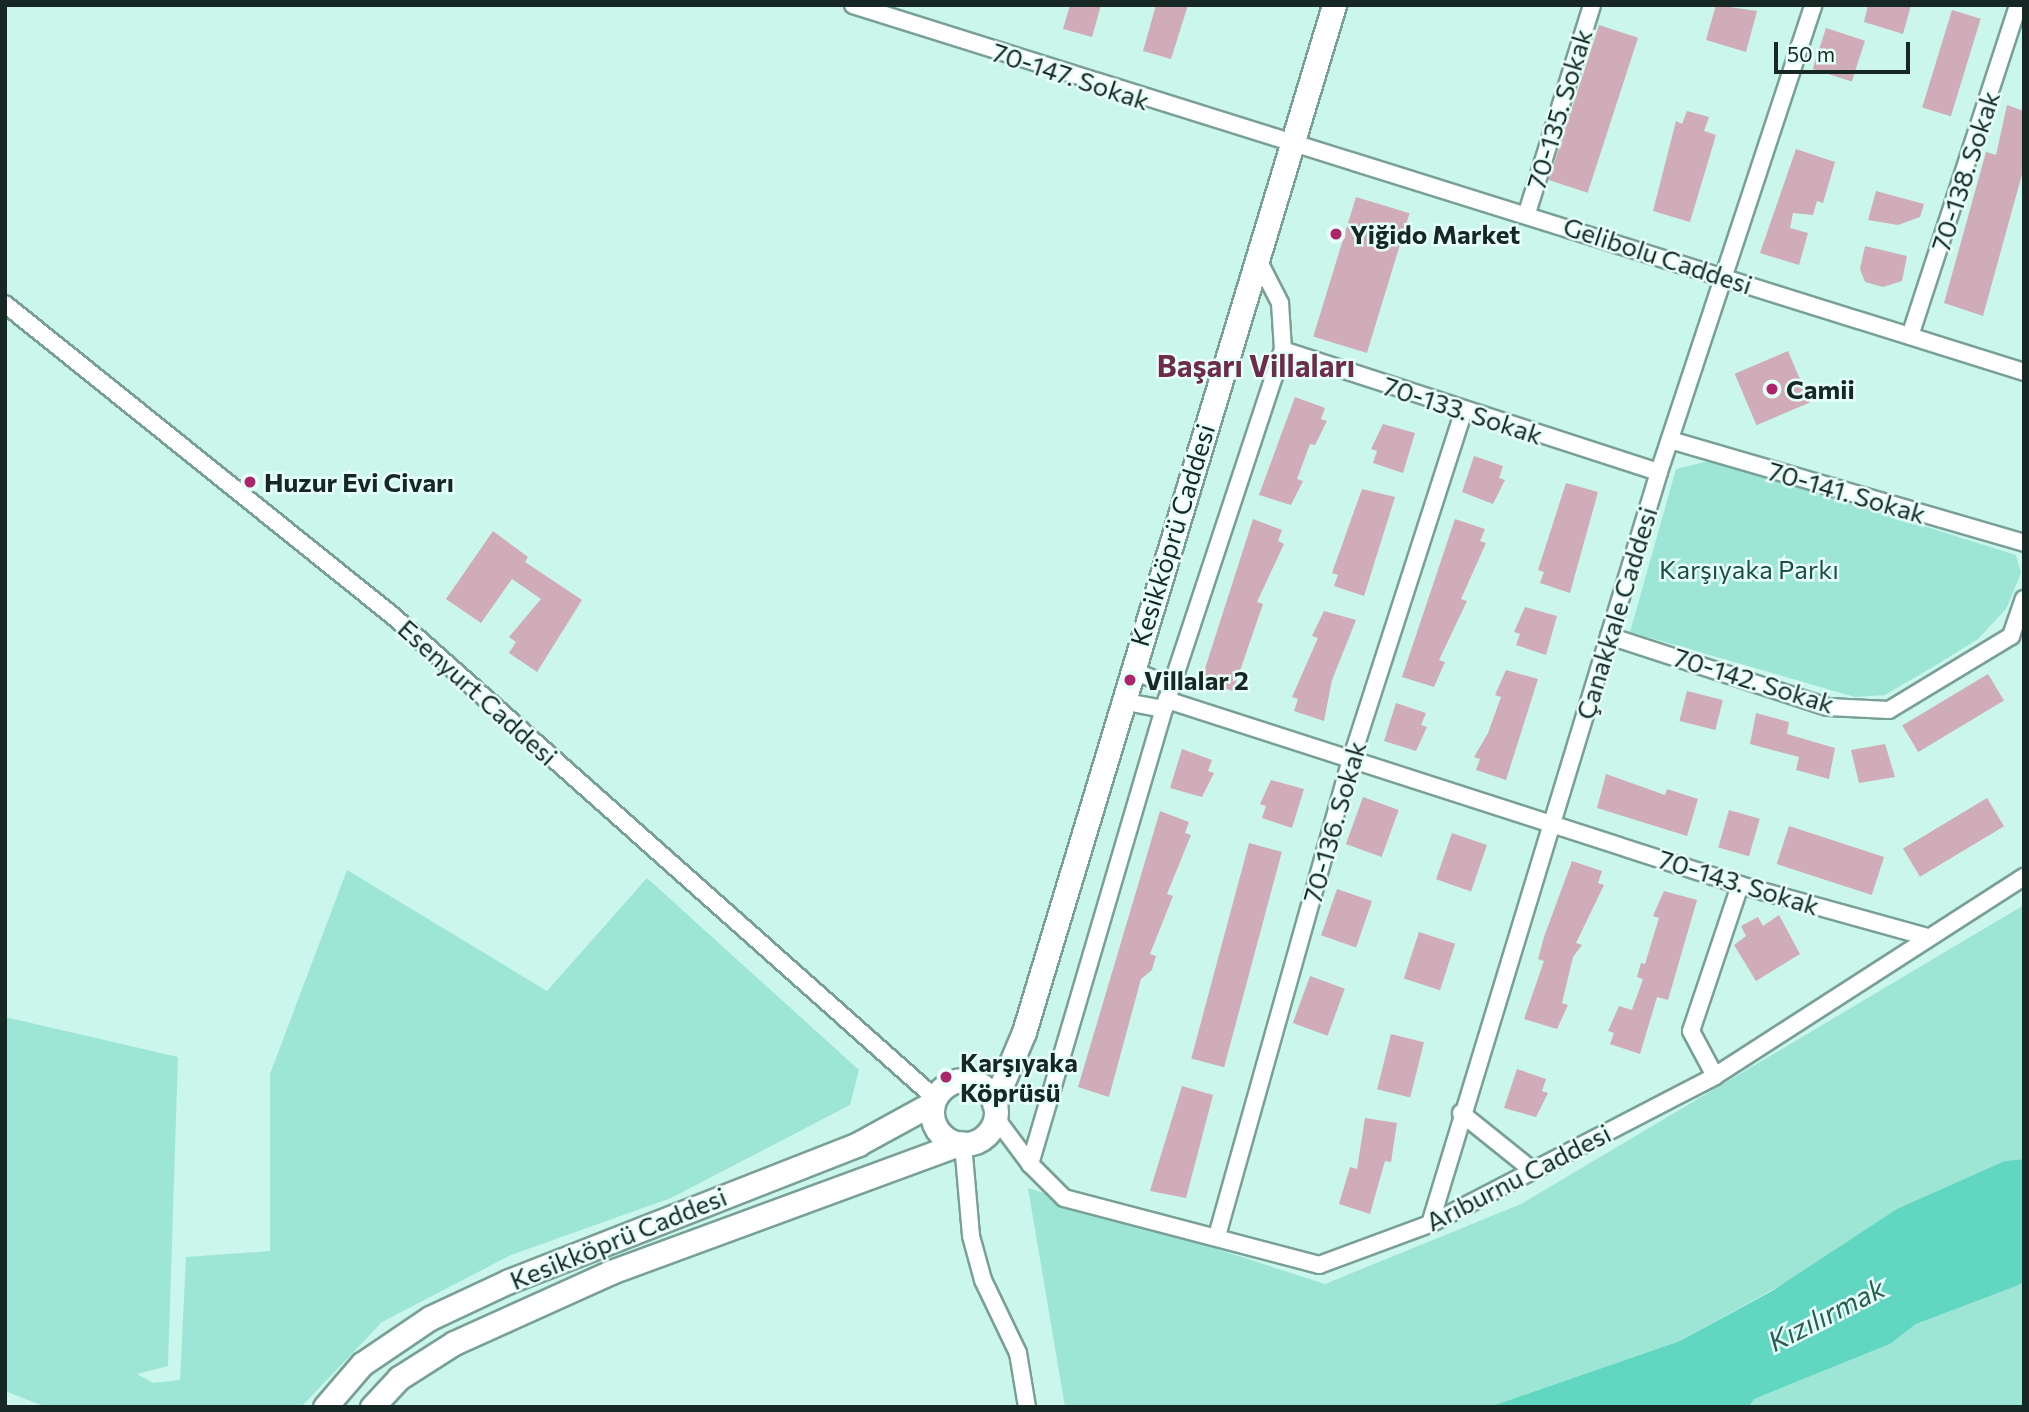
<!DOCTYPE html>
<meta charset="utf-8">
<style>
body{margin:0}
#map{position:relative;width:2029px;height:1412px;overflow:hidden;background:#cbf6eb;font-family:Commissioner,sans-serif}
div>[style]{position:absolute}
.green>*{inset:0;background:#9de6d6}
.water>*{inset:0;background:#61d6c0}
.building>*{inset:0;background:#d0acb8;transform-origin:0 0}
.roads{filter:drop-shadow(2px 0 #79a097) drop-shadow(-2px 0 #79a097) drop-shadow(0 2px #79a097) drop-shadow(0 -2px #79a097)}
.street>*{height:16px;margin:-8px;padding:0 8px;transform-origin:8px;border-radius:8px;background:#fff}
.secondary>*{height:23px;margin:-11.5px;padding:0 11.5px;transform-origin:11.5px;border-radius:11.5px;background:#fff}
.secondary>.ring{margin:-11.5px;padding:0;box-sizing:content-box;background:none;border:23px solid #fff;border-radius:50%}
.dots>*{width:19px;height:19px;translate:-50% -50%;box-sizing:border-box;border:4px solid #e6fff8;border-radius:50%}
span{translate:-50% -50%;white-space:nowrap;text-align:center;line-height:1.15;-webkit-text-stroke:5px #e6fff8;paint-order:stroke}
.street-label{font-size:26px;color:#172724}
.poi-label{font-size:26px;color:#172724;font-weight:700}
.left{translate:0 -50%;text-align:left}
.park-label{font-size:26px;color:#1c4f46}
.water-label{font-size:28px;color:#2b5d53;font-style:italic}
.quarter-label{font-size:30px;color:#6f2c4a;font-weight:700}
.frame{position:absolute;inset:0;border:7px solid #172724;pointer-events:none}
.scale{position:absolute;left:1774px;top:42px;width:136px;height:32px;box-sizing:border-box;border:4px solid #172724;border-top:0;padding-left:9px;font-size:21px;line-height:24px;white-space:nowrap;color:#172724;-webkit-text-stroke:5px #e6fff8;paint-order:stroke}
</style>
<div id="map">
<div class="green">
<i style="clip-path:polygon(1713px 460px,2016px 555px,2021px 573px,2006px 609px,1978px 639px,1933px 667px,1885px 695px,1855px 697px,1630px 632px,1676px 469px)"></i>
<i style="clip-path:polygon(347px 870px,547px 991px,647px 878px,859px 1070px,850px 1105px,671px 1198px,511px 1255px,382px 1322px,301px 1407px,46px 1407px,5px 1391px,5px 1017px,178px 1057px,168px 1366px,137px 1374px,153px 1383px,180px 1380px,186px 1257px,270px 1251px,270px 1074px)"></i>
<i style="clip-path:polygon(2024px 905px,2024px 1159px,2005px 1161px,1680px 1341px,1489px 1407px,1065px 1407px,1028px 1188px,1325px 1284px,1521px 1204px)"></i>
<i style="clip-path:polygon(2024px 1282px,2024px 1407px,1749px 1407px,1754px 1399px,1890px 1344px,1916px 1324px)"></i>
</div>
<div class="water">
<i style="clip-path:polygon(2024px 1159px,2024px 1282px,2016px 1286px,1916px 1324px,1890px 1344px,1754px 1399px,1749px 1407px,1489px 1407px,1680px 1341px,1772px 1291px,1897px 1209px,2005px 1161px)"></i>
</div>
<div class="building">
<i style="clip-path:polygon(1070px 5px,1101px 5px,1092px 37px,1063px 29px)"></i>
<i style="clip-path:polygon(1156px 5px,1188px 5px,1171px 59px,1143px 51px)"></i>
<i style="clip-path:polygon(1716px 5px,1757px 11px,1746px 52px,1706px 40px)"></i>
<i style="clip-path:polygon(1868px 5px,1911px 5px,1903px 34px,1864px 22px)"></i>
<i style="left:1952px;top:10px;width:30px;height:102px;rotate:17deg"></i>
<i style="left:1599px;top:25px;width:41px;height:163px;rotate:18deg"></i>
<i style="left:1826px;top:28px;width:41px;height:43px;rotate:18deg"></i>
<i style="clip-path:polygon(2007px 105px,2024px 111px,2024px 167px,1983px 316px,1944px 303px,1986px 152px,1996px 155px)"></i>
<i style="clip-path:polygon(1687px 111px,1709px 117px,1704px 131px,1716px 135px,1690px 222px,1653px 211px,1676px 121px,1682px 124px)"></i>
<i style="clip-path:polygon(1796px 149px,1835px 162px,1823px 203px,1817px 201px,1813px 215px,1793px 213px,1790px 228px,1808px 233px,1799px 265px,1760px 253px)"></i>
<i style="clip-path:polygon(1876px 191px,1924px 204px,1920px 217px,1898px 225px,1868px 220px)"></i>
<i style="left:1356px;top:197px;width:56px;height:146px;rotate:17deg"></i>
<i style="clip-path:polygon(1865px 246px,1907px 256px,1902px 281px,1883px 287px,1865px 282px,1860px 269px)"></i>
<i style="left:1788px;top:351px;width:56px;height:58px;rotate:67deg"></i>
<i style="clip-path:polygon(1295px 397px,1325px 408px,1321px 419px,1327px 421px,1315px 445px,1310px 444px,1297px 479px,1303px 481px,1291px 505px,1259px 495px)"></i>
<i style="clip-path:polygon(1383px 424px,1415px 433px,1403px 473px,1373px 463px,1377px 451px,1371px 449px)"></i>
<i style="clip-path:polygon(1474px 456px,1503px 466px,1499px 478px,1505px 480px,1493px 504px,1462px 492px)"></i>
<i style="clip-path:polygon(1566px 483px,1598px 492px,1570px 593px,1540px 583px,1544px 572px,1538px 570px)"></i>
<i style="clip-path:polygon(1362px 489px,1395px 497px,1364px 596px,1334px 586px,1338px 575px,1332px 573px)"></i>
<i style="clip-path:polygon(1253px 519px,1282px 530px,1278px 541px,1284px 544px,1257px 602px,1263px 604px,1233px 691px,1201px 681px)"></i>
<i style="clip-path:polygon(1455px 519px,1485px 529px,1480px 541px,1486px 543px,1461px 599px,1467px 601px,1439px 660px,1445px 662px,1434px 687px,1402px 677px)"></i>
<i style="clip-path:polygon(493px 531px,528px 557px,525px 562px,582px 600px,537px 672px,509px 653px,516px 642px,509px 637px,541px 599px,512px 579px,481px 623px,446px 599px)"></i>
<i style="clip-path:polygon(1525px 607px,1557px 616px,1546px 655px,1516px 645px,1520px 634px,1514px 632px)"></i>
<i style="clip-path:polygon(1324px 611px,1356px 620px,1332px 680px,1324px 721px,1294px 711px,1298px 699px,1292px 697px,1318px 638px,1312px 636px)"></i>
<i style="clip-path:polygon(1506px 670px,1538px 679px,1506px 780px,1476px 770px,1480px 759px,1474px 757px,1488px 733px,1501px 697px,1495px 695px)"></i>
<i style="left:1988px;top:674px;width:31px;height:100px;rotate:59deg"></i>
<i style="left:1687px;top:691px;width:37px;height:31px;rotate:14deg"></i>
<i style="clip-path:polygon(1396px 703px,1426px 713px,1421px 725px,1427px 727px,1416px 751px,1384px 741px)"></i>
<i style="clip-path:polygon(1756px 713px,1789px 722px,1787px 734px,1835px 748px,1829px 779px,1796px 770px,1799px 757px,1750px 744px)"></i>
<i style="clip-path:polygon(1885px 744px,1895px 777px,1859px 783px,1851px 750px)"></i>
<i style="clip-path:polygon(1182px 749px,1212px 760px,1208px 771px,1214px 773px,1202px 797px,1170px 788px)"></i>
<i style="clip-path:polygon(1606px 774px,1665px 795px,1667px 789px,1698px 799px,1687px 836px,1597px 808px)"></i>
<i style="clip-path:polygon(1271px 780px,1304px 789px,1292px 828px,1262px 818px,1266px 806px,1260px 804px)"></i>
<i style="left:1363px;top:797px;width:38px;height:50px;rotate:20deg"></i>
<i style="left:1987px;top:798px;width:33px;height:98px;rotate:59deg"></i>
<i style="left:1729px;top:810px;width:32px;height:39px;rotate:16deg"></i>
<i style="clip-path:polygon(1160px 811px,1189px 822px,1185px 833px,1191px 835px,1167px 894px,1173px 896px,1150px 954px,1156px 956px,1152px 970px,1141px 979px,1109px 1097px,1078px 1087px)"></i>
<i style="left:1789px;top:826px;width:100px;height:40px;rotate:18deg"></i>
<i style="left:1452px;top:833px;width:37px;height:49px;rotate:19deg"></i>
<i style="left:1249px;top:843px;width:34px;height:223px;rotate:15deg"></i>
<i style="clip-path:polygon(1572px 861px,1602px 871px,1598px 883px,1604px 885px,1576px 943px,1582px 945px,1573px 957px,1562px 1003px,1568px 1005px,1557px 1029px,1524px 1019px,1544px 961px,1538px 959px,1544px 937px)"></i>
<i style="left:1337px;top:889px;width:37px;height:49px;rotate:19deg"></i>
<i style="clip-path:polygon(1664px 891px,1697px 900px,1668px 1000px,1657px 997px,1640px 1054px,1610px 1044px,1614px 1033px,1608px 1031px,1619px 1006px,1632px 1010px,1643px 979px,1637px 977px,1641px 963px,1645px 964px,1659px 918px,1653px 916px)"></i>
<i style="clip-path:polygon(1779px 915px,1800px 954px,1756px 981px,1734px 945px,1746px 936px,1741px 926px,1758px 917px,1763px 926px)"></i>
<i style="left:1419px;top:932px;width:38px;height:49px;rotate:18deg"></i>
<i style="left:1310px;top:976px;width:37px;height:50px;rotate:20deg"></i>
<i style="left:1391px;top:1034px;width:34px;height:57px;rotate:14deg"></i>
<i style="clip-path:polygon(1517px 1069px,1546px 1079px,1542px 1091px,1548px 1093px,1536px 1117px,1504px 1108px)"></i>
<i style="clip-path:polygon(1182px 1086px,1213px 1095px,1186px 1198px,1150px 1191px)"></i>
<i style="clip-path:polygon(1365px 1118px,1397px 1123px,1391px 1162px,1385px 1161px,1370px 1214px,1339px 1204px,1350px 1167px,1357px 1169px)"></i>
</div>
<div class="roads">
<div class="street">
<i style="left:853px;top:5px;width:1227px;rotate:17.4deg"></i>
<i style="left:1527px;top:213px;width:218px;rotate:-72.6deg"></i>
<i style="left:1256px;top:256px;width:53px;rotate:62.9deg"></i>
<i style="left:1280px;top:303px;width:47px;rotate:86.3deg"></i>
<i style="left:1283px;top:350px;width:395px;rotate:18deg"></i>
<i style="left:5px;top:304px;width:498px;rotate:38.8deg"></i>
<i style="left:393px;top:616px;width:725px;rotate:41.65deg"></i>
<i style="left:1910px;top:336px;width:348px;rotate:-71.9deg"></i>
<i style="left:1670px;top:440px;width:369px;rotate:16.2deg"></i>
<i style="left:1609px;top:636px;width:230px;rotate:18deg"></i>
<i style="left:1828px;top:707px;width:61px;rotate:2.8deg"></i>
<i style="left:1889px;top:710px;width:143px;rotate:-31.2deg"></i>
<i style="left:2011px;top:636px;width:39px;rotate:-71deg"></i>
<i style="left:1131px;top:670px;width:43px;rotate:21.8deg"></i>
<i style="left:1167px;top:700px;width:602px;rotate:17.89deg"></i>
<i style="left:1740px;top:885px;width:194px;rotate:15.5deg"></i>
<i style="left:1121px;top:701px;width:44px;rotate:10.5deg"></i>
<i style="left:1715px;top:1076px;width:51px;rotate:-118.1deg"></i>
<i style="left:1691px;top:1031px;width:154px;rotate:-71.4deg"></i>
<i style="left:1461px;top:1113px;width:91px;rotate:38.8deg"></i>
<i style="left:995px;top:1117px;width:59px;rotate:53.3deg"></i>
<i style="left:1030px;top:1164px;width:48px;rotate:45deg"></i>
<i style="left:1064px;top:1198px;width:264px;rotate:14.7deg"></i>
<i style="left:1319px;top:1265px;width:118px;rotate:-20.3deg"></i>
<i style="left:1430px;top:1224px;width:321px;rotate:-27.4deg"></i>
<i style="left:1715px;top:1076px;width:368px;rotate:-32.8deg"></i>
<i style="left:963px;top:1144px;width:92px;rotate:85deg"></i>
<i style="left:971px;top:1236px;width:46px;rotate:74.7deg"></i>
<i style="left:983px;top:1280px;width:81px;rotate:64.4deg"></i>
<i style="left:1018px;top:1353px;width:55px;rotate:80.5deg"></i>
<i style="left:1030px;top:1164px;width:484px;rotate:-73.6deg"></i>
<i style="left:1167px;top:700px;width:369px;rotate:-71.7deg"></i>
<i style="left:1430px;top:1224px;width:786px;rotate:-73.06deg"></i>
<i style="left:1659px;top:472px;width:492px;rotate:-71.7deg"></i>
<i style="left:1217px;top:1236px;width:491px;rotate:-74.3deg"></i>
<i style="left:1350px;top:763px;width:370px;rotate:-72.1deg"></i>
</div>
<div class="secondary">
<i class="ring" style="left:932px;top:1080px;width:41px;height:41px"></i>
<i style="left:994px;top:1103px;width:77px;rotate:-67.1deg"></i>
<i style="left:1024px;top:1032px;width:1073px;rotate:-73.2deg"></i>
<i style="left:325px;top:1407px;width:57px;rotate:-49.3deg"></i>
<i style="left:362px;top:1364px;width:82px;rotate:-34.1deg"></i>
<i style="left:430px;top:1318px;width:87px;rotate:-25.1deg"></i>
<i style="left:509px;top:1281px;width:375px;rotate:-21.4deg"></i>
<i style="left:858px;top:1144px;width:85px;rotate:-28.7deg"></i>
<i style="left:372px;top:1407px;width:40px;rotate:-47deg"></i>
<i style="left:399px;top:1378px;width:65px;rotate:-32.5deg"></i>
<i style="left:454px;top:1343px;width:172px;rotate:-24.3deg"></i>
<i style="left:611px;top:1272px;width:373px;rotate:-20.2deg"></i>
</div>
</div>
<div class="dots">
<i style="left:1336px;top:234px;background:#ac2469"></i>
<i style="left:1772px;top:389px;background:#ac2469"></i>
<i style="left:250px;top:482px;background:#ac2469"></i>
<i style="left:1130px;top:680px;background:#ac2469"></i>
<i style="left:946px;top:1077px;background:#ac2469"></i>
</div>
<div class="street-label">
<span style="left:1071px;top:76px;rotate:18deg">70-147. Sokak</span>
<span style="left:1559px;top:109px;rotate:-73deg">70-135. Sokak</span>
<span style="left:1965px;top:171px;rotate:-72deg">70-138. Sokak</span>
<span style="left:1658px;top:255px;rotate:18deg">Gelibolu Caddesi</span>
<span style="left:1463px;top:410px;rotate:18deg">70-133. Sokak</span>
<span style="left:1847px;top:492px;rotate:16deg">70-141. Sokak</span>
<span style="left:1172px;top:535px;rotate:-73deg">Kesikköprü Caddesi</span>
<span style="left:1616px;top:613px;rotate:-73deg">Çanakkale Caddesi</span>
<span style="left:1754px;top:680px;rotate:17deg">70-142. Sokak</span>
<span style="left:478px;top:692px;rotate:42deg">Esenyurt Caddesi</span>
<span style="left:1334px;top:822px;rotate:-74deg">70-136. Sokak</span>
<span style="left:1739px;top:882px;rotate:17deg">70-143. Sokak</span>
<span style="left:1518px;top:1177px;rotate:-27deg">Arıburnu Caddesi</span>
<span style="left:618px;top:1238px;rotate:-22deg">Kesikköprü Caddesi</span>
</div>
<div class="poi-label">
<span class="left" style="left:1350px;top:234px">Yiğido Market</span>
<span class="left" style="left:1786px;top:389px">Camii</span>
<span class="left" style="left:264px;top:482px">Huzur Evi Civarı</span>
<span class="left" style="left:1144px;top:680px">Villalar 2</span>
<span class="left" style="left:960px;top:1077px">Karşıyaka<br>Köprüsü</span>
</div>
<div class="park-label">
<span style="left:1749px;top:569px">Karşıyaka Parkı</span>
</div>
<div class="water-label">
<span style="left:1826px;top:1314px;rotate:-27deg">Kızılırmak</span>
</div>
<div class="quarter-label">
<span style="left:1256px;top:365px">Başarı Villaları</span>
</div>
<div class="frame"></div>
<div class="scale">50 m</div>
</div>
